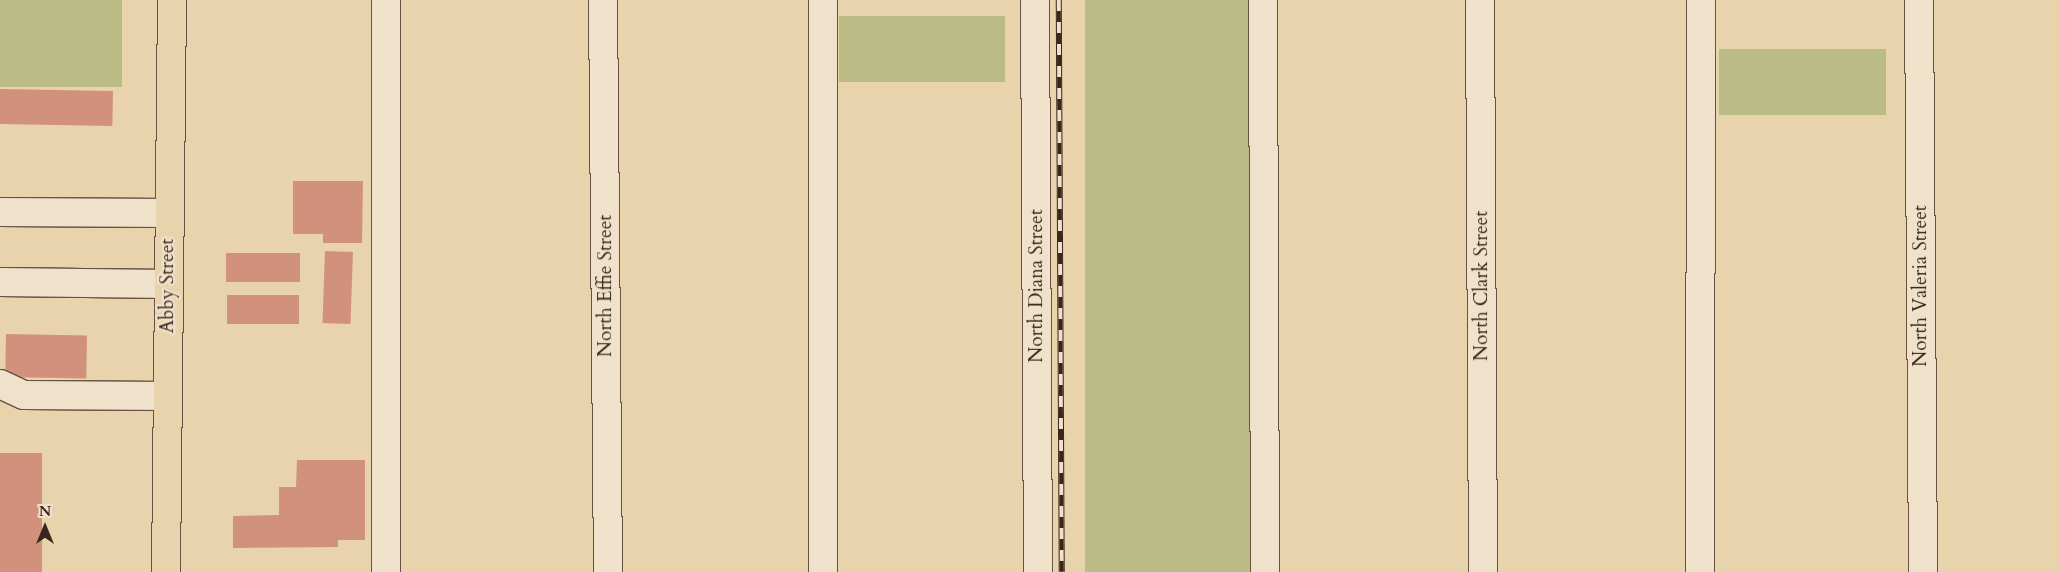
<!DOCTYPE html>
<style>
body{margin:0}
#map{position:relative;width:2060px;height:572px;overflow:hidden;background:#e8d3ad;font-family:Cardo,serif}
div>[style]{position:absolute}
.green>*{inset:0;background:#bbbb86;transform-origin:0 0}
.building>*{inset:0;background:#d2917c;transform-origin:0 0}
.roads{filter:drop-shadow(1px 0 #665142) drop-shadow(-1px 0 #665142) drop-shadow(0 1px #665142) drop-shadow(0 -1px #665142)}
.minor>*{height:28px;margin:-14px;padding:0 14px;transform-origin:14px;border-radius:14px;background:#f0e2ca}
.major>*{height:28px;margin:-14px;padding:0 14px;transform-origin:14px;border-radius:14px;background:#e8d3ad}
.rail>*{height:5.5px;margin-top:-2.75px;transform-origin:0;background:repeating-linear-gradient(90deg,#f0e2ca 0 11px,#3b261e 0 22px);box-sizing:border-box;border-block:1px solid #3b261e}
span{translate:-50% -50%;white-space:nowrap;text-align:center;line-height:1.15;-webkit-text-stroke:4.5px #f0e2ca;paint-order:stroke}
.street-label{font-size:19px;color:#3b261e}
.north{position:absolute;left:20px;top:502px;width:50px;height:50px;-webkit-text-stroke:4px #f0e2ca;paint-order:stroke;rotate:0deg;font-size:14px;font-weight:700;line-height:20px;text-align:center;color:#3b261e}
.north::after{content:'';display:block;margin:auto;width:18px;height:22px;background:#3b261e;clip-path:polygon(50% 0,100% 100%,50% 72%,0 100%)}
</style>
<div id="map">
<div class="green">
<i style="left:0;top:0;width:122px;height:87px"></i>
<i style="left:1085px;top:0;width:168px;height:572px"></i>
<i style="left:839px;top:16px;width:166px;height:66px"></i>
<i style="left:1719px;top:49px;width:167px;height:66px"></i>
</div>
<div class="building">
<i style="left:0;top:89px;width:113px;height:35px;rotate:1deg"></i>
<i style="clip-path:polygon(293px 181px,363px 181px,362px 243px,323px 243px,323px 234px,293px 234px)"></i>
<i style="left:325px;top:251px;width:28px;height:72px;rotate:2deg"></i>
<i style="left:226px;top:253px;width:74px;height:29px"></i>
<i style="left:227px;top:295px;width:72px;height:29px"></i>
<i style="left:6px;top:334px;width:81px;height:43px;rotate:1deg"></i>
<i style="left:0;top:453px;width:42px;height:119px"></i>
<i style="clip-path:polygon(297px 460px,365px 460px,365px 540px,338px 540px,338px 547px,233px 548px,233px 516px,279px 515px,279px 487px,296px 487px)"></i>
</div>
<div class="roads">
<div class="minor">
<i style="left:603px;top:0;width:572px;rotate:89.5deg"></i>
<i style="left:1035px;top:0;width:572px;rotate:89.7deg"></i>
<i style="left:1263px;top:0;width:572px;rotate:89.8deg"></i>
<i style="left:1480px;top:0;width:572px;rotate:89.7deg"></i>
<i style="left:1919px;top:0;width:572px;rotate:89.6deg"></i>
<i style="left:0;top:212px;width:169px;rotate:0.3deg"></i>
<i style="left:0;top:282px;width:169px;rotate:0.7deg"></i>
<i style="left:0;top:384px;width:26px;rotate:25deg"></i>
<i style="left:24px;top:395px;width:143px;rotate:0.4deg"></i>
<i style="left:386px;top:572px;width:572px;rotate:-90deg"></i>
<i style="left:823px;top:572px;width:572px;rotate:-90deg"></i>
<i style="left:1700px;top:572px;width:572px;rotate:-89.9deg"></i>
</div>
<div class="major">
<i style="left:166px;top:572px;width:572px;rotate:-89.4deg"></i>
</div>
</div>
<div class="rail">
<i style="left:1059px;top:0;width:572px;rotate:89.7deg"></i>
</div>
<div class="street-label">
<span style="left:168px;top:286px;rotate:-90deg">Abby Street</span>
<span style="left:606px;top:286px;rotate:-90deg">North Effie Street</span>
<span style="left:1037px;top:286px;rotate:-90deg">North Diana Street</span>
<span style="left:1482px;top:286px;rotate:-90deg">North Clark Street</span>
<span style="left:1921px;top:286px;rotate:-90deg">North Valeria Street</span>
</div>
<div class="north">N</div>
</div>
